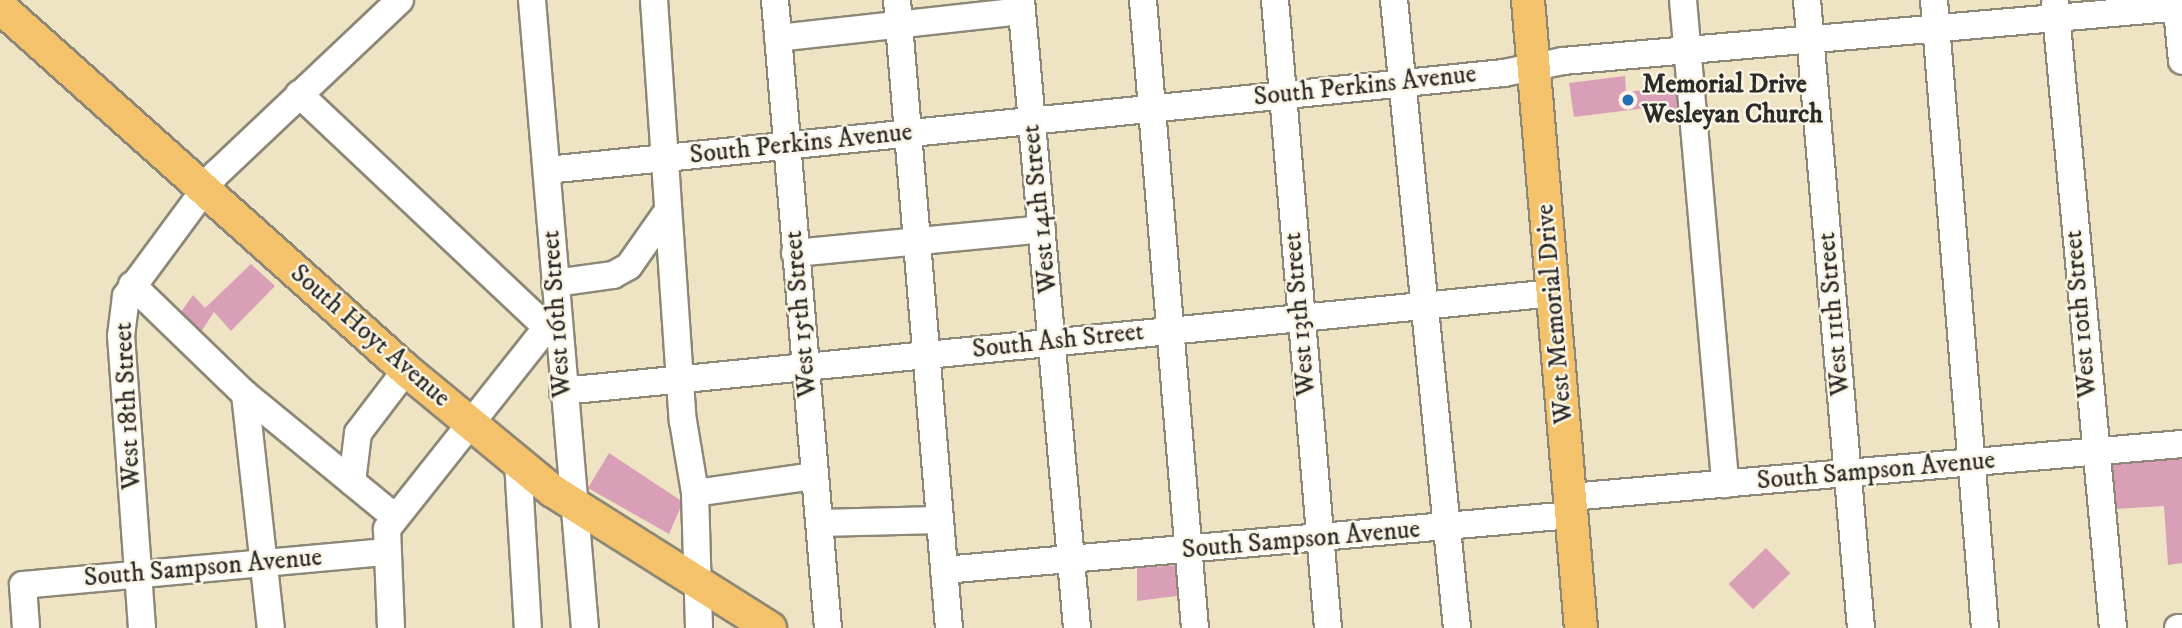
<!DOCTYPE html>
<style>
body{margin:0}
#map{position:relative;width:2182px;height:628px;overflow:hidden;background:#eee3c2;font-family:"IM FELL DW Pica",serif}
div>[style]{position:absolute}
.building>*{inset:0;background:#d89fb7;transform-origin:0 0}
.roads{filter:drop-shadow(2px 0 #8c8776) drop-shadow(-2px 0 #8c8776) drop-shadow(0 2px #8c8776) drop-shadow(0 -2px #8c8776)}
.minor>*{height:26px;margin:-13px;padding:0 13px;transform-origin:13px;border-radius:13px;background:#fff}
.major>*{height:32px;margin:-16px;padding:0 16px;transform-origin:16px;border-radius:16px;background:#f3c26a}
.dots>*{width:19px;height:19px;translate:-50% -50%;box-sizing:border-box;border:4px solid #fcf5e5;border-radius:50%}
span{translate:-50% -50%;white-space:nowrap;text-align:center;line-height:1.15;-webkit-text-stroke:5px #fcf5e5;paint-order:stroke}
.poi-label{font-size:26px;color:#2b2b2b;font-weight:700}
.left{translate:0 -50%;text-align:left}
.street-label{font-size:26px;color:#2b2b2b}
</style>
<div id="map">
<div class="building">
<i style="clip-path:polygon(1625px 76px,1626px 92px,1644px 90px,1644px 82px,1677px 78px,1686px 112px,1647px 117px,1646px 108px,1574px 117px,1569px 83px)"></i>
<i style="clip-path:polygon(251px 264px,275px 286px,231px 331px,214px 312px,201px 332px,181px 312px,193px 295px,205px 308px)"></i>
<i style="clip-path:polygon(609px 453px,683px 502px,669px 534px,588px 488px)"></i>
<i style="clip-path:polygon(2182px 459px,2182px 563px,2168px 565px,2164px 506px,2115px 509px,2111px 469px,2113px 463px)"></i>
<i style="left:1766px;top:548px;width:35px;height:52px;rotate:46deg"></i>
<i style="clip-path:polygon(1180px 565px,1184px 595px,1137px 601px,1137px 568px)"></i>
</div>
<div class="roads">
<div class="minor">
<i style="left:532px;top:0;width:630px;rotate:85.18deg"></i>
<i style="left:654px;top:0;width:422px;rotate:86.1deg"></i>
<i style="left:683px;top:421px;width:73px;rotate:80.5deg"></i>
<i style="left:695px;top:493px;width:135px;rotate:88.3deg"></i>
<i style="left:775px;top:0;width:630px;rotate:85.18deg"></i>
<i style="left:897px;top:0;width:630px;rotate:85.27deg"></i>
<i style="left:1021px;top:0;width:630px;rotate:84.9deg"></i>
<i style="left:1143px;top:0;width:630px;rotate:85.27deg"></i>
<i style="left:1275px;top:0;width:630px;rotate:85.18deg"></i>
<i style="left:1394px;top:0;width:631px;rotate:84.27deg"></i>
<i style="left:1683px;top:0;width:486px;rotate:85deg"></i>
<i style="left:1807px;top:0;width:630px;rotate:85.09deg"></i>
<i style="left:1934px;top:0;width:630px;rotate:85.36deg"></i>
<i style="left:2176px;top:0;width:61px;rotate:84.4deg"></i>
<i style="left:2055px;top:3px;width:628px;rotate:84.7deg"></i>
<i style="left:778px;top:38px;width:245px;rotate:-6.3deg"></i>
<i style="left:299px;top:94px;width:356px;rotate:43.3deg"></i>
<i style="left:547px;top:170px;width:962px;rotate:-5.79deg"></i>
<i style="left:1504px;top:73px;width:60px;rotate:-11.5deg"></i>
<i style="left:1563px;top:61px;width:621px;rotate:-4.99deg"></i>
<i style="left:795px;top:253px;width:248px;rotate:-5.5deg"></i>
<i style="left:555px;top:283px;width:59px;rotate:-7.9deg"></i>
<i style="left:613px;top:275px;width:18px;rotate:-29deg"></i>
<i style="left:629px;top:266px;width:66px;rotate:-54.9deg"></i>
<i style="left:132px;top:285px;width:157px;rotate:44deg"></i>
<i style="left:245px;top:394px;width:235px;rotate:83.7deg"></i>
<i style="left:563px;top:391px;width:995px;rotate:-5.65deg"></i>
<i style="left:245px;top:394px;width:194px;rotate:39.4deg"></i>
<i style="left:518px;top:462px;width:166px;rotate:86.6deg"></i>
<i style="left:352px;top:482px;width:49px;rotate:-83deg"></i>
<i style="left:358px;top:433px;width:79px;rotate:-52.7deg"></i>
<i style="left:695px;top:493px;width:121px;rotate:-8.1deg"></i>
<i style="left:1570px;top:497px;width:614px;rotate:-4.95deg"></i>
<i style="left:819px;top:523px;width:121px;rotate:-1.4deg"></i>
<i style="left:944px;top:570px;width:629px;rotate:-5.01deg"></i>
<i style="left:26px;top:628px;width:43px;rotate:-94deg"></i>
<i style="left:23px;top:585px;width:363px;rotate:-5.2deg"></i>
<i style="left:142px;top:628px;width:293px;rotate:-94.1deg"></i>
<i style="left:121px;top:336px;width:40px;rotate:-82.9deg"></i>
<i style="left:126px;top:296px;width:152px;rotate:-53.6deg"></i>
<i style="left:216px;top:174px;width:253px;rotate:-43.4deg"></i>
<i style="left:391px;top:628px;width:99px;rotate:-92.3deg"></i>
<i style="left:387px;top:529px;width:258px;rotate:-51.6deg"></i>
<i style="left:2178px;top:628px;width:4px"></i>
</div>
<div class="major">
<i style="left:1528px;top:0;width:630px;rotate:85.18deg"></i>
<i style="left:0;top:7px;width:545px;rotate:41.8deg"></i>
<i style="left:406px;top:370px;width:190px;rotate:39.5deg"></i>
<i style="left:553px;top:491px;width:257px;rotate:32.3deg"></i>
</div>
</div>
<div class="dots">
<i style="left:1628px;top:100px;background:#1f6fb2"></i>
</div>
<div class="poi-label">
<span class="left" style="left:1642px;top:100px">Memorial Drive<br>Wesleyan Church</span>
</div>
<div class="street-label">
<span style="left:1365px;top:86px;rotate:-6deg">South Perkins Avenue</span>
<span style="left:801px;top:144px;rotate:-6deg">South Perkins Avenue</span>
<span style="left:1040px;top:209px;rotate:-96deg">West 14th Street</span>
<span style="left:557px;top:314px;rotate:-94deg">West 16th Street</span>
<span style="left:801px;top:314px;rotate:-95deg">West 15th Street</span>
<span style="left:1300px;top:314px;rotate:-95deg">West 13th Street</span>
<span style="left:1555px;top:314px;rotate:-95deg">West Memorial Drive</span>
<span style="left:1834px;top:314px;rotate:-95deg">West 11th Street</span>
<span style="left:2081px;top:314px;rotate:-95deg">West 10th Street</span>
<span style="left:370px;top:336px;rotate:41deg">South Hoyt Avenue</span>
<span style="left:1058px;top:341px;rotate:-6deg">South Ash Street</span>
<span style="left:128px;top:406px;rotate:-93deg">West 18th Street</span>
<span style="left:1876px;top:471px;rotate:-5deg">South Sampson Avenue</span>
<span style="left:1301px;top:540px;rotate:-5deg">South Sampson Avenue</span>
<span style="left:203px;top:568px;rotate:-5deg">South Sampson Avenue</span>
</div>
</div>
